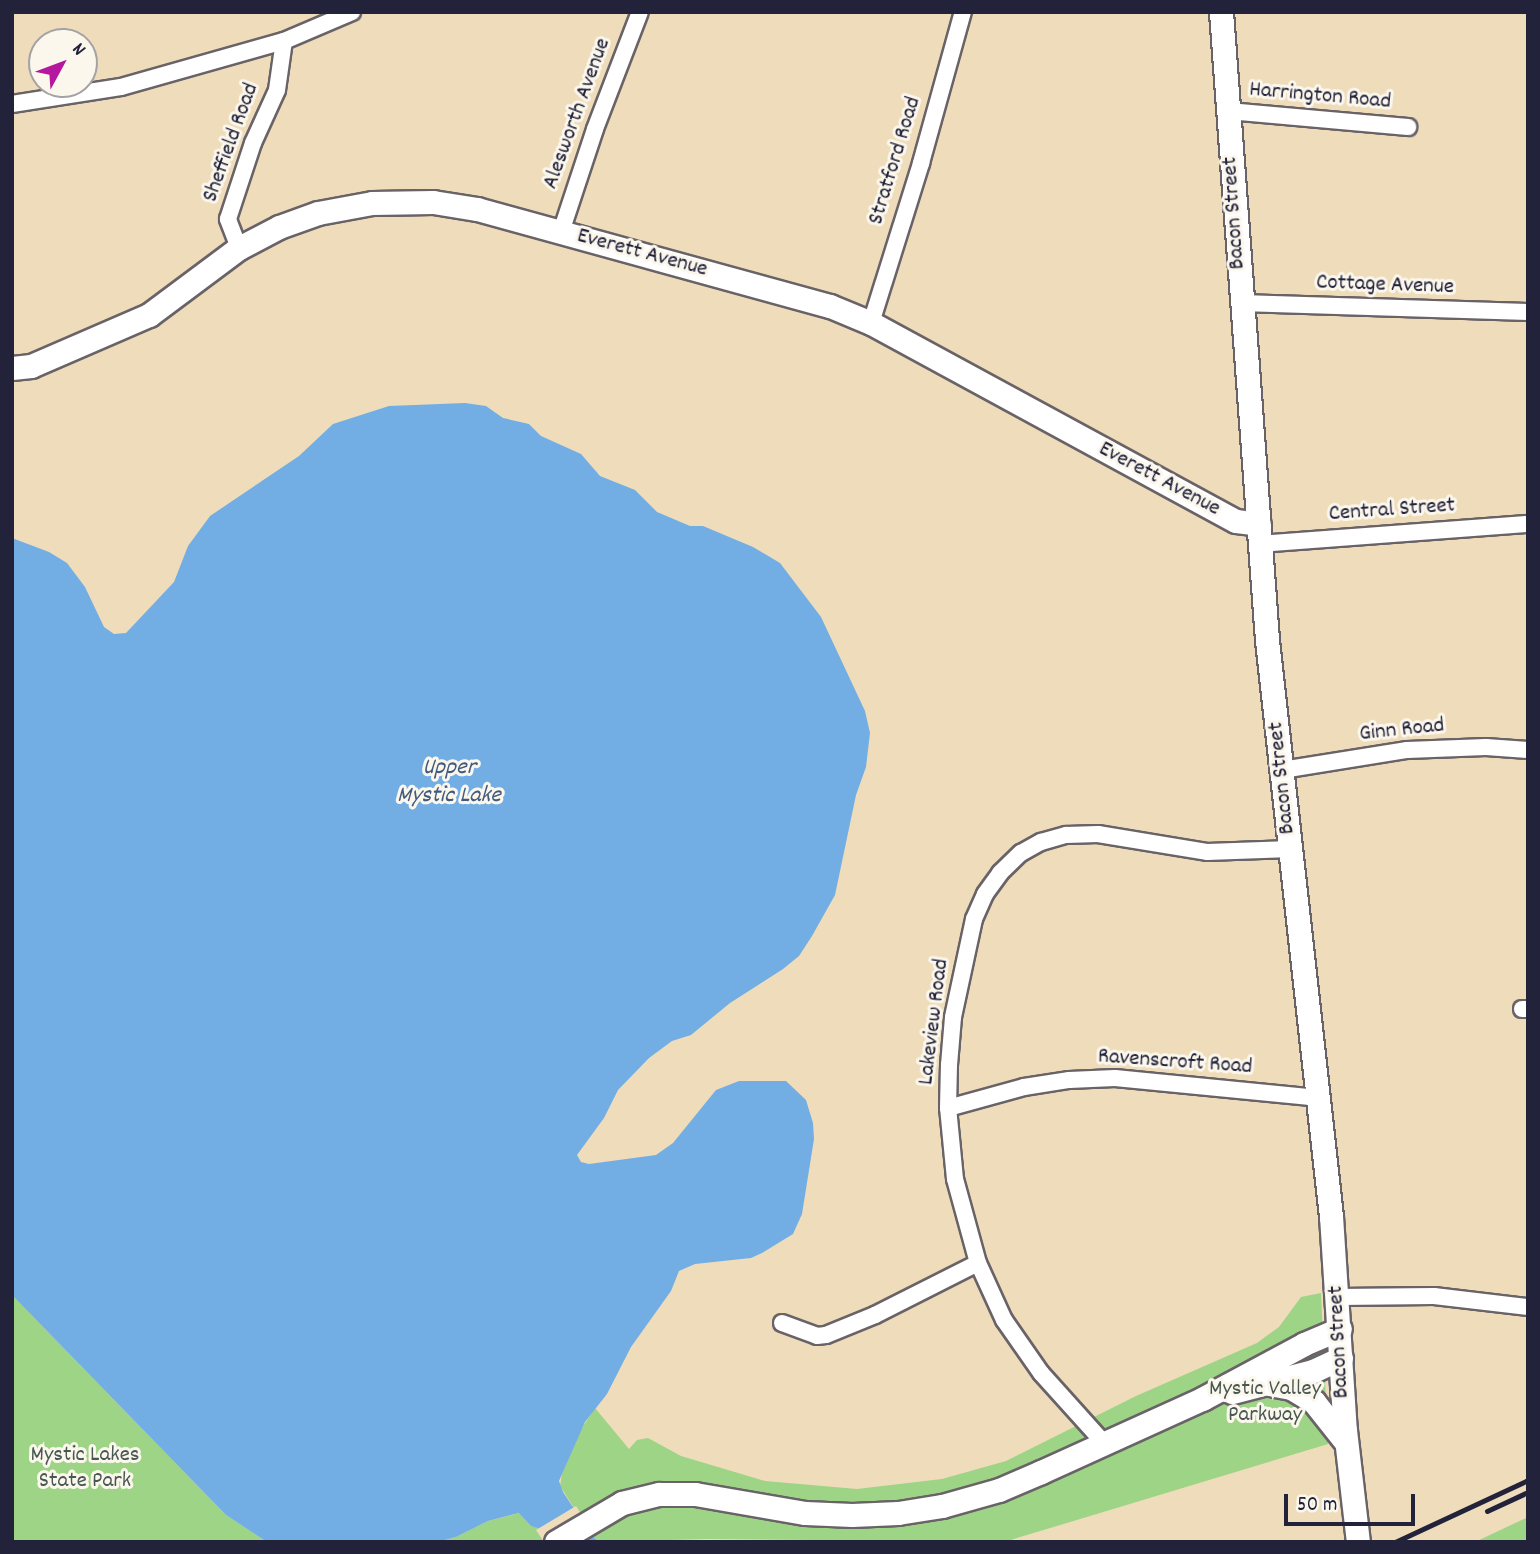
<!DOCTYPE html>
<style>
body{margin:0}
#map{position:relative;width:1540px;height:1554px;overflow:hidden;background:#eedcba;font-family:Dekko,sans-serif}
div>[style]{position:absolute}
.green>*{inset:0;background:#9dd486}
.water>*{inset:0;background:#72aee4}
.pier>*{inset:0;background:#eedcba}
.roads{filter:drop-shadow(2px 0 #696367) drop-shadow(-2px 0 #696367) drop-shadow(0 2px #696367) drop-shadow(0 -2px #696367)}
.street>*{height:16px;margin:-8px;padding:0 8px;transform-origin:8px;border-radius:8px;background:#fff}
.secondary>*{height:23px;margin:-11.5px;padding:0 11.5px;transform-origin:11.5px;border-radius:11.5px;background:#fff}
.rail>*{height:5px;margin:-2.5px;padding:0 2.5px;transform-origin:2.5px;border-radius:2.5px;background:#22223b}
span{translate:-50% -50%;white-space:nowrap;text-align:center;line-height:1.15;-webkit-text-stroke:6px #fbf7ec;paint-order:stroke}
.street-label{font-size:23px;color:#22223b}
.park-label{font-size:23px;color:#475752}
.water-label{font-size:24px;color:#425a7f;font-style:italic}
.frame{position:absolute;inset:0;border:14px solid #22223b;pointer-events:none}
.north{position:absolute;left:28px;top:28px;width:70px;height:70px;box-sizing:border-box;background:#fbf7ec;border:2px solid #a4a2a5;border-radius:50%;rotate:49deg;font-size:19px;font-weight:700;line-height:28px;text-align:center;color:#22223b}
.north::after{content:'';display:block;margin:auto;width:24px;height:32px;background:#b5179e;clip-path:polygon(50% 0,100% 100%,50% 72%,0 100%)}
.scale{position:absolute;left:1284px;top:1494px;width:131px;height:32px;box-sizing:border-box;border:4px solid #22223b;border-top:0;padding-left:9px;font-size:21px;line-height:24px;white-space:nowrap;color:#22223b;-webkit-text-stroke:5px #fbf7ec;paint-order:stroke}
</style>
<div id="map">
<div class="green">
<i style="clip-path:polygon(1321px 1293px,1328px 1444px,1004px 1542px,706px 1539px,600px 1542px,593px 1537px,560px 1486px,562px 1474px,580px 1431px,595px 1408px,629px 1449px,637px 1440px,648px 1438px,681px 1456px,765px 1481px,857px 1489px,942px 1479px,1006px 1461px,1136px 1396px,1257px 1343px,1279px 1327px,1301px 1297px)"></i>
<i style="clip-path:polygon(12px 1295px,226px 1515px,267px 1542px,12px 1542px)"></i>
<i style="clip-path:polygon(520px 1513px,531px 1526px,537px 1527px,546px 1542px,437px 1542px,456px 1537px,488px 1521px)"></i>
<i style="clip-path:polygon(1528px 1517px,1528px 1542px,1475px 1542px)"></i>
</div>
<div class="water">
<i style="clip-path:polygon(465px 403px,486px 406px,503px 418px,529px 424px,541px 436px,581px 454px,600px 476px,635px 490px,657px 512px,690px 526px,703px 526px,753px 547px,780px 563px,821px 617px,865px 711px,870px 733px,866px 767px,856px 795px,835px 895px,812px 936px,799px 956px,783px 969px,730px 1003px,691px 1035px,672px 1041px,649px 1058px,618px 1090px,604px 1118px,577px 1155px,581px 1162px,589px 1164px,656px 1155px,673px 1143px,716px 1090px,739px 1081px,786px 1081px,806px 1100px,813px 1123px,814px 1139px,802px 1214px,793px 1234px,762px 1253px,751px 1258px,695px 1264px,679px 1271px,671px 1291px,631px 1347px,607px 1394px,585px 1422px,559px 1481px,563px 1492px,593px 1537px,600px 1542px,546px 1542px,538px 1528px,531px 1526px,519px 1513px,488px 1521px,456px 1537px,437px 1542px,267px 1542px,226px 1515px,12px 1295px,12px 538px,49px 552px,67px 563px,85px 587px,104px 627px,114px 634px,126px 633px,174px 582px,188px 546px,210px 516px,299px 456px,333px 424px,389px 406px)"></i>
</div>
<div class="pier">
<i style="clip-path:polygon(576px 1506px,595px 1535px,585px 1542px,544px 1542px,536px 1530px)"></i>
</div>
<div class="roads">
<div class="street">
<i style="left:12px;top:104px;width:110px;rotate:-8.9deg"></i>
<i style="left:121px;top:87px;width:169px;rotate:-15.8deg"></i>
<i style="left:1228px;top:111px;width:181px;rotate:5.1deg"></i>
<i style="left:561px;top:232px;width:108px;rotate:-71.7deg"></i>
<i style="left:595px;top:129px;width:125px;rotate:-69deg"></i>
<i style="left:239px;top:248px;width:31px;rotate:-111deg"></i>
<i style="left:228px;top:219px;width:80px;rotate:-71.8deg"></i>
<i style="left:253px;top:143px;width:58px;rotate:-65.6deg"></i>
<i style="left:277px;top:90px;width:49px;rotate:-81.9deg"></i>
<i style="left:284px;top:41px;width:74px;rotate:-23.1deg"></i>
<i style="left:1241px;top:303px;width:287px;rotate:1.8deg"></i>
<i style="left:871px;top:323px;width:168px;rotate:-72.6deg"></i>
<i style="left:921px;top:163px;width:157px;rotate:-74.5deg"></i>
<i style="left:1260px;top:544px;width:269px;rotate:-4.3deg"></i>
<i style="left:1282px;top:770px;width:127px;rotate:-9.1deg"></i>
<i style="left:1407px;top:750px;width:79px;rotate:-2.2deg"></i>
<i style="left:1486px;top:747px;width:42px;rotate:4.1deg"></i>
<i style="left:1522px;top:1009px;width:6px"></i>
<i style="left:948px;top:1108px;width:79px;rotate:-15.4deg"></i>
<i style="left:1024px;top:1087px;width:46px;rotate:-8.8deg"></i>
<i style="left:1069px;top:1080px;width:46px;rotate:-2.5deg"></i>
<i style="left:1115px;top:1078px;width:204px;rotate:5.6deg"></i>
<i style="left:1338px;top:1297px;width:96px;rotate:-0.6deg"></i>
<i style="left:1434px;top:1296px;width:95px;rotate:6.7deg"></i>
<i style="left:782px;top:1323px;width:37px;rotate:20deg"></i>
<i style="left:817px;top:1336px;width:9px;rotate:-6deg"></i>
<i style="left:826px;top:1335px;width:53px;rotate:-22.2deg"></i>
<i style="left:875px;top:1315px;width:115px;rotate:-26.8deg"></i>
<i style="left:1104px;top:1443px;width:94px;rotate:-132deg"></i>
<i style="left:1041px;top:1373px;width:65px;rotate:-124.9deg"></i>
<i style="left:1004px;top:1320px;width:63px;rotate:-114.5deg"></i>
<i style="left:978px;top:1263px;width:87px;rotate:-105.3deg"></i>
<i style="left:955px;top:1179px;width:71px;rotate:-95.6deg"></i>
<i style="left:948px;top:1108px;width:43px;rotate:-88.7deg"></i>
<i style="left:949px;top:1065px;width:48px;rotate:-85.2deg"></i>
<i style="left:953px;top:1017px;width:100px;rotate:-77.9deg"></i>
<i style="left:974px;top:919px;width:27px;rotate:-66deg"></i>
<i style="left:985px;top:894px;width:26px;rotate:-54deg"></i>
<i style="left:1000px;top:873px;width:29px;rotate:-44deg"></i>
<i style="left:1021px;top:853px;width:23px;rotate:-29deg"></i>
<i style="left:1041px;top:842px;width:26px;rotate:-16deg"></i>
<i style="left:1066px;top:835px;width:32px;rotate:-2deg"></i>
<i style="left:1098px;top:834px;width:110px;rotate:9.4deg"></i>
<i style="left:1207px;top:852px;width:84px;rotate:-2deg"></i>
</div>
<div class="secondary">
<i style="left:1221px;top:12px;width:630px;rotate:85.81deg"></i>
<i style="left:1267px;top:640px;width:580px;rotate:83.66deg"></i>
<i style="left:1331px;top:1216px;width:214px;rotate:86.3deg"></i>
<i style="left:1345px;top:1430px;width:113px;rotate:83.4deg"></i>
<i style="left:12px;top:368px;width:19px;rotate:-6deg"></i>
<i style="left:31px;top:366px;width:129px;rotate:-23.4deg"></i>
<i style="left:149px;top:315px;width:112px;rotate:-36.7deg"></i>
<i style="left:239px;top:248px;width:45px;rotate:-27.7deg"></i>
<i style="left:279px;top:227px;width:41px;rotate:-19.7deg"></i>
<i style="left:318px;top:213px;width:55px;rotate:-10.5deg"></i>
<i style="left:372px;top:203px;width:61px;rotate:-0.9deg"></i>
<i style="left:433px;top:202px;width:45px;rotate:9deg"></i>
<i style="left:477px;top:209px;width:366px;rotate:15.4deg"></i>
<i style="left:830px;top:306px;width:44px;rotate:22.5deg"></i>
<i style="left:871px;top:323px;width:415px;rotate:28.5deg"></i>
<i style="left:1236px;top:521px;width:23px;rotate:7deg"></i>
<i style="left:1269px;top:1384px;width:22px;rotate:10deg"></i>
<i style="left:1291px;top:1388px;width:27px;rotate:31deg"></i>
<i style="left:1314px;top:1402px;width:48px;rotate:51.7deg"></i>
<i style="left:1232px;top:1392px;width:84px;rotate:-14.5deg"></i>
<i style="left:1313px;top:1371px;width:31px;rotate:-25deg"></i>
<i style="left:556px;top:1542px;width:77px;rotate:-30.6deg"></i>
<i style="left:622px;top:1503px;width:38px;rotate:-14deg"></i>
<i style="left:659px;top:1494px;width:36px"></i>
<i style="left:695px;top:1494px;width:112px;rotate:9.8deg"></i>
<i style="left:805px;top:1513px;width:47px;rotate:2.4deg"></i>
<i style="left:852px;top:1515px;width:46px;rotate:-2.5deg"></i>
<i style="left:898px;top:1513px;width:45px;rotate:-9deg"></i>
<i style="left:942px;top:1506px;width:59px;rotate:-15.7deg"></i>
<i style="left:999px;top:1490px;width:46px;rotate:-23.2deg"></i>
<i style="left:1041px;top:1472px;width:177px;rotate:-24.4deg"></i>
<i style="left:1202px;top:1399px;width:116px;rotate:-28.3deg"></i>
<i style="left:1304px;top:1344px;width:39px;rotate:-23deg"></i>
</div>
</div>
<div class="rail">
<i style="left:1487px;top:1511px;width:45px;rotate:-24.9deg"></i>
<i style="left:1395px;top:1542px;width:147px;rotate:-25deg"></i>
</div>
<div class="street-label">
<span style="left:1320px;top:97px;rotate:5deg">Harrington Road</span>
<span style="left:578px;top:114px;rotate:-70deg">Alesworth Avenue</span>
<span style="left:232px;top:143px;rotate:-70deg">Sheffield Road</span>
<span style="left:896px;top:161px;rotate:-73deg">Stratford Road</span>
<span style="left:1235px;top:213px;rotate:-94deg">Bacon Street</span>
<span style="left:642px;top:254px;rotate:15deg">Everett Avenue</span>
<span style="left:1385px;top:286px;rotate:2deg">Cottage Avenue</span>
<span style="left:1159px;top:480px;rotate:28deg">Everett Avenue</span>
<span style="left:1392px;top:511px;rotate:-4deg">Central Street</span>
<span style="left:1402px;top:731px;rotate:-6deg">Ginn Road</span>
<span style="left:1283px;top:778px;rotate:-96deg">Bacon Street</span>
<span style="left:935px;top:1022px;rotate:-83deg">Lakeview Road</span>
<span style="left:1175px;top:1063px;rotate:4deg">Ravenscroft Road</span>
<span style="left:1340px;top:1342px;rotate:-93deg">Bacon Street</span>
</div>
<div class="park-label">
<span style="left:1265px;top:1403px">Mystic Valley<br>Parkway</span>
<span style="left:85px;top:1469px">Mystic Lakes<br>State Park</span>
</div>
<div class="water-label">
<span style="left:449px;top:783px">Upper<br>Mystic Lake</span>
</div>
<div class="frame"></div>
<div class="north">N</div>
<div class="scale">50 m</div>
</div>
